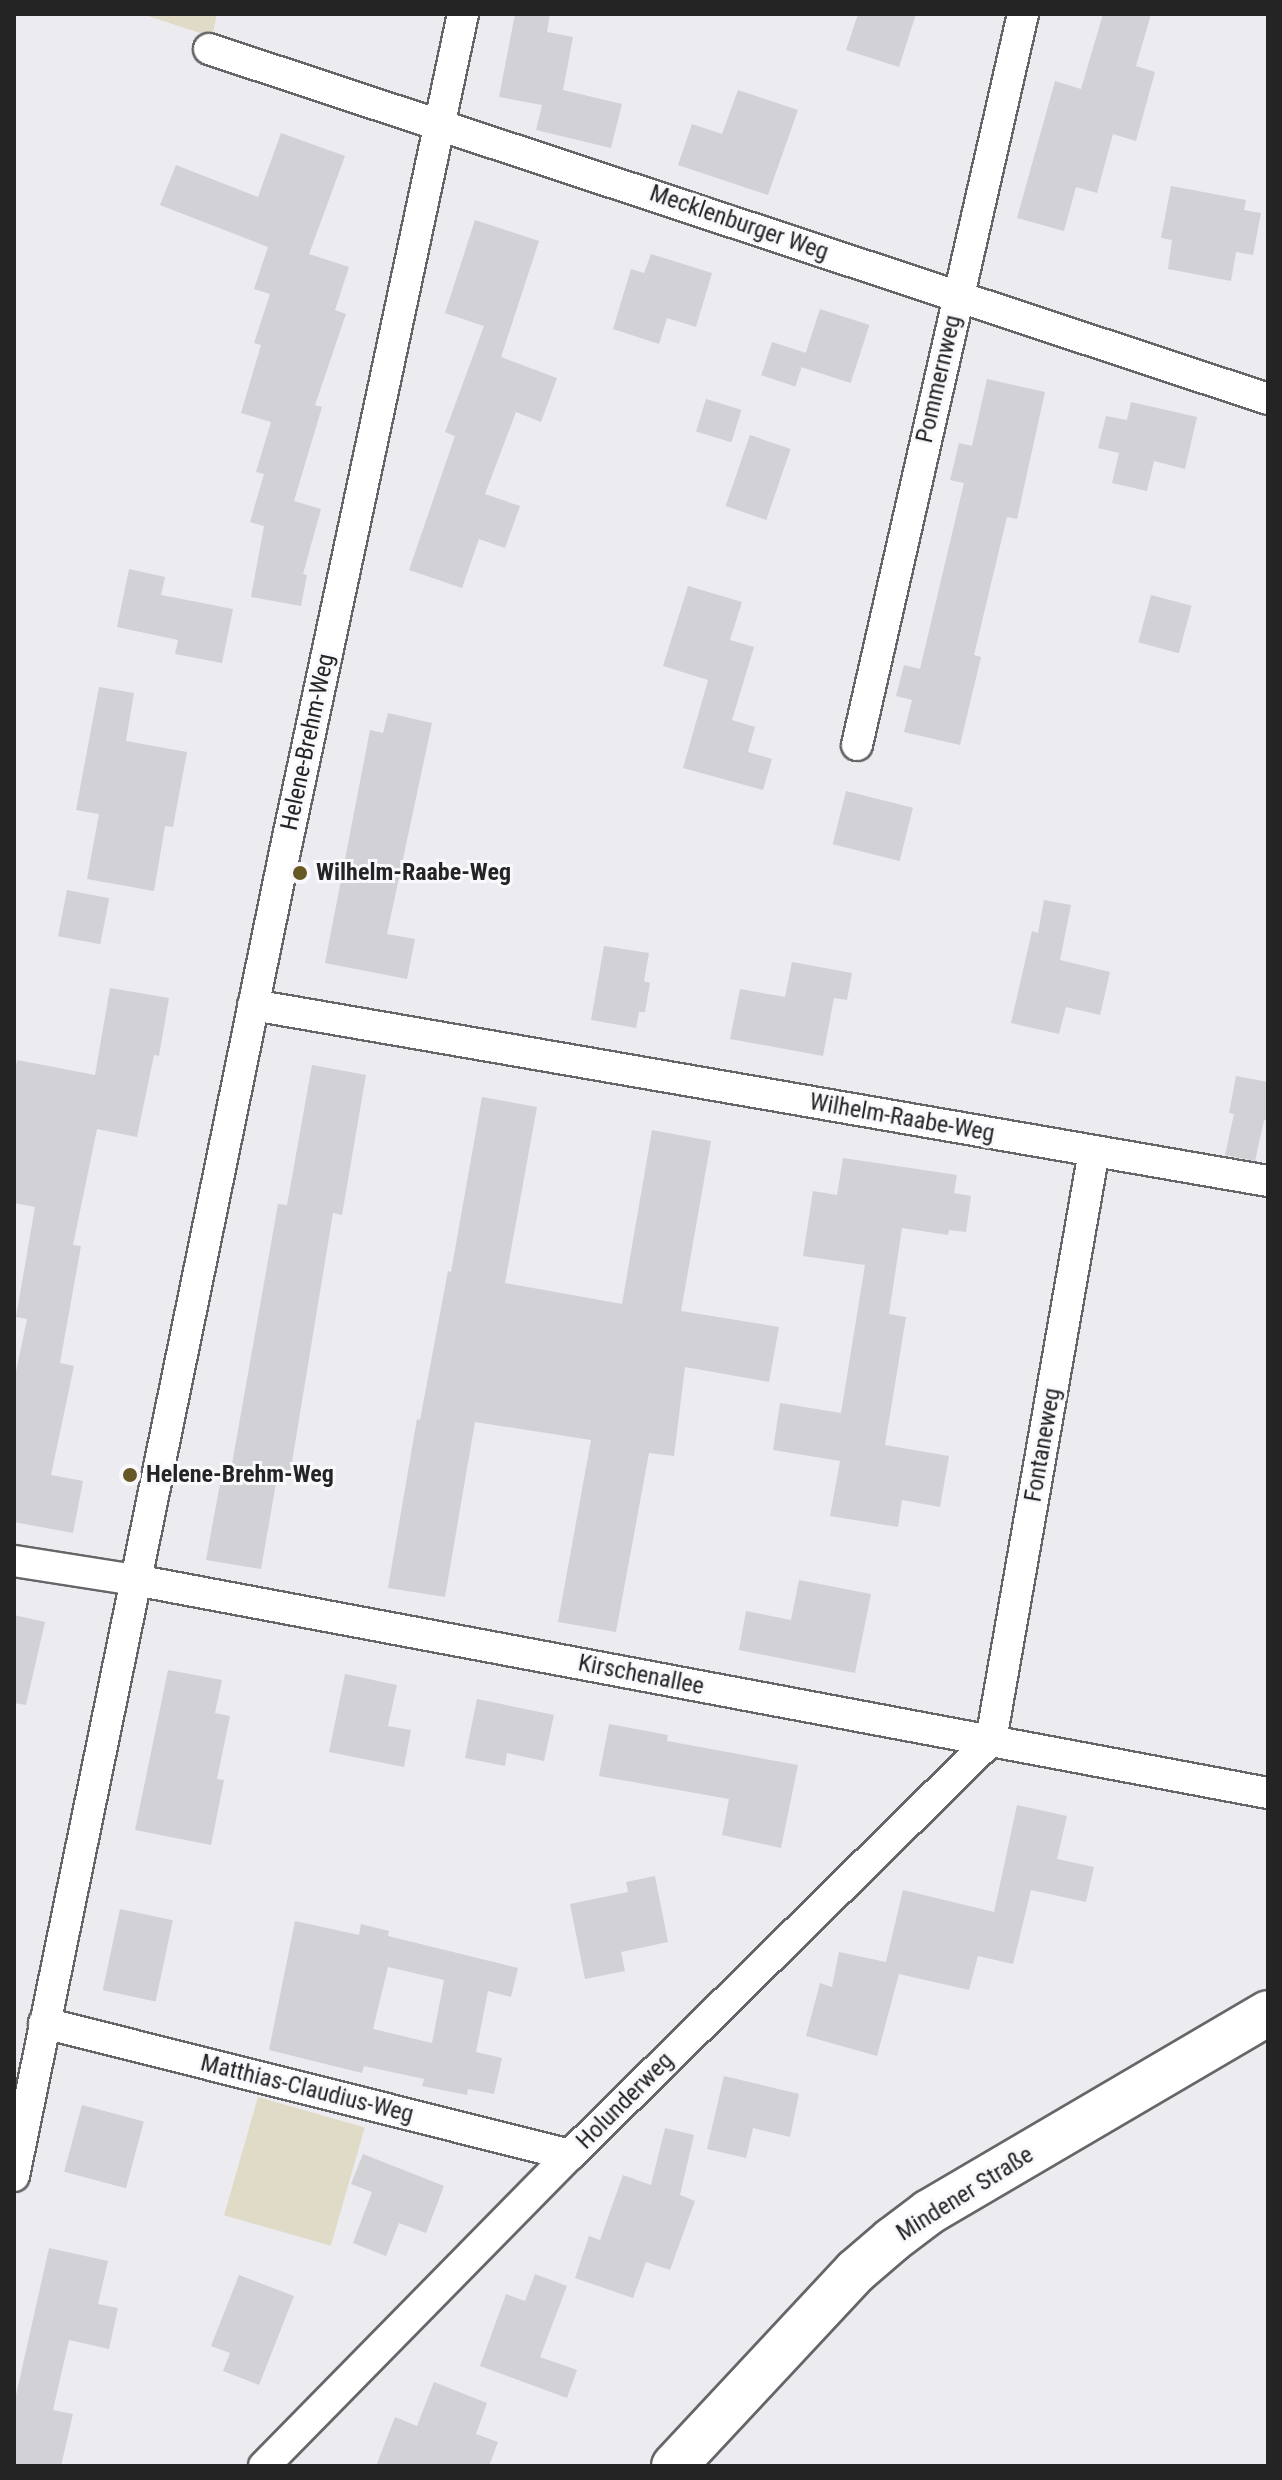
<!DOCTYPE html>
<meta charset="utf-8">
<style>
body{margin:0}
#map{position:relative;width:1282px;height:2480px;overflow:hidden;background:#ecebef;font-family:"Roboto Condensed",sans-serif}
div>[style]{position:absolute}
.green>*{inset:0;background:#e0dbc6;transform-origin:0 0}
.building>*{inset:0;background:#d2d1d5;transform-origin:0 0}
.roads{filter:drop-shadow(2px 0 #666669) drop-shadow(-2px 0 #666669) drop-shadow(0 2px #666669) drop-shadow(0 -2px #666669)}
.street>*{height:30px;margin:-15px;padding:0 15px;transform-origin:15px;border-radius:15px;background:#fff}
.secondary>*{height:44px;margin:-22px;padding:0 22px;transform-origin:22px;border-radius:22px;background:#fff}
.dots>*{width:22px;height:22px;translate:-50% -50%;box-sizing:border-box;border:4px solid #f9f9fd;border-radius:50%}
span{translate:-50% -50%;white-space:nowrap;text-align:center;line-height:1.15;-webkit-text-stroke:6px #f9f9fd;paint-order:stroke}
.street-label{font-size:24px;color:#242425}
.poi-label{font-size:24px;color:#242425;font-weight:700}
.left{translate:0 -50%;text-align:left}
.frame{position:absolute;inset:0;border:16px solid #242425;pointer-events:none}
</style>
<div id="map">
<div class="green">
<i style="clip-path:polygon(142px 14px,217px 14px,212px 37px)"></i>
<i style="left:258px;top:2097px;width:111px;height:123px;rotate:16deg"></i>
</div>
<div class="building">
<i style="clip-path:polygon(515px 14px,550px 14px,547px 32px,573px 37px,563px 90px,622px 104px,611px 148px,536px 130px,542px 105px,499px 97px)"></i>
<i style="clip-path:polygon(858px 14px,916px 14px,899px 67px,846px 50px)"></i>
<i style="clip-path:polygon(1103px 14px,1151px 14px,1136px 66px,1155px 72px,1136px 141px,1113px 134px,1097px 193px,1076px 187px,1064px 231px,1017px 218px,1055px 81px,1081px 89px)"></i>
<i style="clip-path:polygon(738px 90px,798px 110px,768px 195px,678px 165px,692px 124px,722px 134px)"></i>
<i style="clip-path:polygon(281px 133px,345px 156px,309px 254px,349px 267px,335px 310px,346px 314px,315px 405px,322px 407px,294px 501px,321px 509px,303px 574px,307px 575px,301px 606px,251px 597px,264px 526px,250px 522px,264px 474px,256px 472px,271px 422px,241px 413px,261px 345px,254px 343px,270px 294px,254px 289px,268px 247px,160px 205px,176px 165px,258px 197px)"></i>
<i style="clip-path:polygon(1171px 186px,1246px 200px,1244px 210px,1261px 213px,1253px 255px,1236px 252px,1231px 281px,1168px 269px,1172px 240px,1161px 238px)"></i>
<i style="clip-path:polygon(475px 220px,539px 241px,501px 357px,557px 378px,541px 422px,516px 412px,485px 494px,520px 506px,505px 548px,479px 539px,462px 588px,409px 570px,455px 436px,445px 432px,484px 326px,445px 313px)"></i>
<i style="clip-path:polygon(651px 254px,712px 273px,696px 327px,667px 318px,659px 344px,613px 329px,631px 269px,644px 273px)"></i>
<i style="left:820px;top:309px;width:52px;height:61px;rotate:18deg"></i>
<i style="left:772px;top:342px;width:36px;height:35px;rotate:18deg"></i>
<i style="clip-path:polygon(987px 379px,1045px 392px,1017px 519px,1007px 517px,974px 655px,981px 657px,960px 745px,904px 732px,912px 700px,896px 696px,904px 665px,920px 669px,964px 483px,950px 480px,959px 443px,972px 446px)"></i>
<i style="left:706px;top:399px;width:37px;height:34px;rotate:17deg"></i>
<i style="clip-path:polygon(1131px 402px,1197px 417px,1185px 469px,1154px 461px,1147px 491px,1112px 483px,1119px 453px,1098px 448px,1106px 416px,1127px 420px)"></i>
<i style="left:750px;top:435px;width:43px;height:75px;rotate:19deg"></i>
<i style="clip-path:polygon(129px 569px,165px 577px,161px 595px,233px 609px,222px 663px,175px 654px,178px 640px,117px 627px)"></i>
<i style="clip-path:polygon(688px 586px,742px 602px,730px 640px,754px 647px,732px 720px,755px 727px,748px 752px,772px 759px,763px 790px,683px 768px,708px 680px,663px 666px)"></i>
<i style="left:1151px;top:595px;width:42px;height:49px;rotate:15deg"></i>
<i style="clip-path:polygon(99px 687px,134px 693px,126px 741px,187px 752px,173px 827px,165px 826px,154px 891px,87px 879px,99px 814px,76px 810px)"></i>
<i style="clip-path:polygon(388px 713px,432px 723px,387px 934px,415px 939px,407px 979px,325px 963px,370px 730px,383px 733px)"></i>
<i style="left:846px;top:791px;width:69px;height:55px;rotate:14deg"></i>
<i style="left:67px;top:890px;width:43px;height:47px;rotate:11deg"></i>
<i style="clip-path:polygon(1044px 900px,1071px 905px,1060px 960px,1110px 972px,1100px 1015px,1066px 1007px,1059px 1034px,1011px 1023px,1032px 931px,1038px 933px)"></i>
<i style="clip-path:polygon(604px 946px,649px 953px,644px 981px,650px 983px,645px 1012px,639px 1012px,636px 1028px,591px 1020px)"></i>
<i style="clip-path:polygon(792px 962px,852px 973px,847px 1000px,834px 998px,823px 1056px,730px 1039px,740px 989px,785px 997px)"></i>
<i style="clip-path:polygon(110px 988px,169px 998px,159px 1056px,154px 1055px,137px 1137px,97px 1129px,73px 1245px,81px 1246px,60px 1363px,74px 1366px,51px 1475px,83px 1481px,73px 1533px,14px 1522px,14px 1381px,27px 1319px,16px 1317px,35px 1207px,14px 1203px,14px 1077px,17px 1060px,95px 1075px)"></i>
<i style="clip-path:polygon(312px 1065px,366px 1075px,342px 1215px,333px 1213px,290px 1474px,278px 1472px,261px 1569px,206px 1560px,224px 1462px,232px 1464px,278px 1204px,287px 1205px)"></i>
<i style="clip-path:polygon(1236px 1076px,1268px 1082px,1268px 1121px,1264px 1120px,1255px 1161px,1225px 1155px,1234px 1114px,1229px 1113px)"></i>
<i style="clip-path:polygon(482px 1097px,537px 1107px,505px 1283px,622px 1304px,652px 1130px,711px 1141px,681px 1311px,779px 1327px,769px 1382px,685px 1367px,674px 1456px,649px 1453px,616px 1632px,558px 1622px,591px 1440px,475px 1422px,445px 1597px,388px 1588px,417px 1419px,420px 1420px,448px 1271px,451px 1272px)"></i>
<i style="clip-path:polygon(843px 1158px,957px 1175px,954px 1193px,971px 1196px,966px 1232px,949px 1230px,948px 1235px,902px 1228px,889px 1314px,906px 1317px,885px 1445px,949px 1456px,940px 1507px,902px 1500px,898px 1527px,830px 1516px,840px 1461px,773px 1450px,780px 1403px,841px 1413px,865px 1265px,803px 1256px,813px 1191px,837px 1195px)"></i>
<i style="clip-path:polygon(799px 1580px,871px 1594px,855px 1673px,739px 1650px,746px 1611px,791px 1620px)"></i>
<i style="clip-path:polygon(14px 1615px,45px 1622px,26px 1705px,14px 1703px)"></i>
<i style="clip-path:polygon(168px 1670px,222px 1680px,215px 1713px,230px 1716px,217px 1779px,224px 1780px,211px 1845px,135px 1830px)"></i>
<i style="clip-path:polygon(345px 1674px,397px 1685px,388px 1726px,411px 1730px,404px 1767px,329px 1752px)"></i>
<i style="clip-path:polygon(477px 1699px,554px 1715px,544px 1761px,507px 1753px,505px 1766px,465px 1758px)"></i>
<i style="clip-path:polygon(609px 1724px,668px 1735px,667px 1741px,798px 1765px,781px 1848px,722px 1835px,729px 1799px,599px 1776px)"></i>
<i style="clip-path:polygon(1017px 1805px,1067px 1816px,1057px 1859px,1094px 1867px,1086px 1902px,1031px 1890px,1013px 1964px,978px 1956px,969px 1990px,899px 1974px,877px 2056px,806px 2036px,820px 1983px,832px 1987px,839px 1952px,886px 1962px,903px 1890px,994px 1912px)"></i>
<i style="clip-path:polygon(655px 1876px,668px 1942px,621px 1952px,625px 1971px,585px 1979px,570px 1904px,628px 1892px,626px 1882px)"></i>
<i style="left:120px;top:1909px;width:54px;height:83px;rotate:12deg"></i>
<i style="clip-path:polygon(evenodd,295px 1921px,359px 1935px,361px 1924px,389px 1931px,388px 1936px,518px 1968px,511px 1997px,488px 1991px,476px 2052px,502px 2058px,494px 2094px,468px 2089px,467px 2095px,422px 2086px,424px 2079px,364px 2066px,362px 2073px,269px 2050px,295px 1921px,388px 1967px,444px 1980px,432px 2043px,373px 2029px,388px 1967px)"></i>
<i style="clip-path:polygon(724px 2076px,799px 2094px,790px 2137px,753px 2128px,746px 2158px,707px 2149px)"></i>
<i style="left:82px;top:2105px;width:64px;height:69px;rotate:15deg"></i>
<i style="clip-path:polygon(665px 2128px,694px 2135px,680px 2195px,695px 2201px,670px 2270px,646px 2262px,633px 2298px,575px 2278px,589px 2236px,600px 2240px,623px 2175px,651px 2185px)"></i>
<i style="clip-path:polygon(363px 2154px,444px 2186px,426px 2233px,399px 2223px,386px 2256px,353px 2243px,372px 2192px,351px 2184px)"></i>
<i style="clip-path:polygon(49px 2248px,108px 2261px,98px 2304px,118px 2308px,109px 2349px,69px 2340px,53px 2410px,73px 2414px,61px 2466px,14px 2466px,14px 2404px)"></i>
<i style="clip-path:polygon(535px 2274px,567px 2286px,540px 2357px,577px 2370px,567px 2398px,480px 2366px,506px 2294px,525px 2301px)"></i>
<i style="clip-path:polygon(239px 2275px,294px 2296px,259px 2385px,223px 2371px,230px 2353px,211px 2346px)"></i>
<i style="clip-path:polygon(434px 2382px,487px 2403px,476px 2434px,498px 2442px,489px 2466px,376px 2466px,395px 2417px,417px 2426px)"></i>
</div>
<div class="roads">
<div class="street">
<i style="left:209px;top:49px;width:1115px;rotate:18.29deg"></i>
<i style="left:857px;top:745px;width:750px;rotate:-77.21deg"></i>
<i style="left:253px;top:1005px;width:1030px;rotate:9.84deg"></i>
<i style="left:14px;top:1561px;width:122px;rotate:8.9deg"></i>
<i style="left:135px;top:1580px;width:1153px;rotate:10.65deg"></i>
<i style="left:44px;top:2023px;width:542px;rotate:14.09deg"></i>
<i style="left:14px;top:2176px;width:1347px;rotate:-78.44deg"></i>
<i style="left:284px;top:856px;width:861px;rotate:-78deg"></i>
<i style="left:264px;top:2466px;width:436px;rotate:-45.5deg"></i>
<i style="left:570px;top:2155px;width:591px;rotate:-44.59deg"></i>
<i style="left:991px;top:1740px;width:598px;rotate:-80.08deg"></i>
</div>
<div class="secondary">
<i style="left:674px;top:2466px;width:267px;rotate:-47deg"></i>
<i style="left:856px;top:2271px;width:48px;rotate:-40.7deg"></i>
<i style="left:892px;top:2240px;width:46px;rotate:-37.1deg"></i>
<i style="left:929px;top:2212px;width:393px;rotate:-30.4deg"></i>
</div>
</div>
<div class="dots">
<i style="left:300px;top:873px;background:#665925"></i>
<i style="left:130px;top:1475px;background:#665925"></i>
</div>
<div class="street-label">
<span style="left:739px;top:223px;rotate:19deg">Mecklenburger Weg</span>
<span style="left:939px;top:379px;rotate:-77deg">Pommernweg</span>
<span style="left:308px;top:742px;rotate:-78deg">Helene-Brehm-Weg</span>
<span style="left:902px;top:1118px;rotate:10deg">Wilhelm-Raabe-Weg</span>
<span style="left:1043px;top:1445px;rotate:-80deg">Fontaneweg</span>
<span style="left:641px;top:1675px;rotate:11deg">Kirschenallee</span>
<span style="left:307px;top:2089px;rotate:14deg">Matthias-Claudius-Weg</span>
<span style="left:625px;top:2101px;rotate:-45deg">Holunderweg</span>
<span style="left:965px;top:2194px;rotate:-32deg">Mindener Straße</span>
</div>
<div class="poi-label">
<span class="left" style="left:316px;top:873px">Wilhelm-Raabe-Weg</span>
<span class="left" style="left:146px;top:1475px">Helene-Brehm-Weg</span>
</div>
<div class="frame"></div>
</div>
